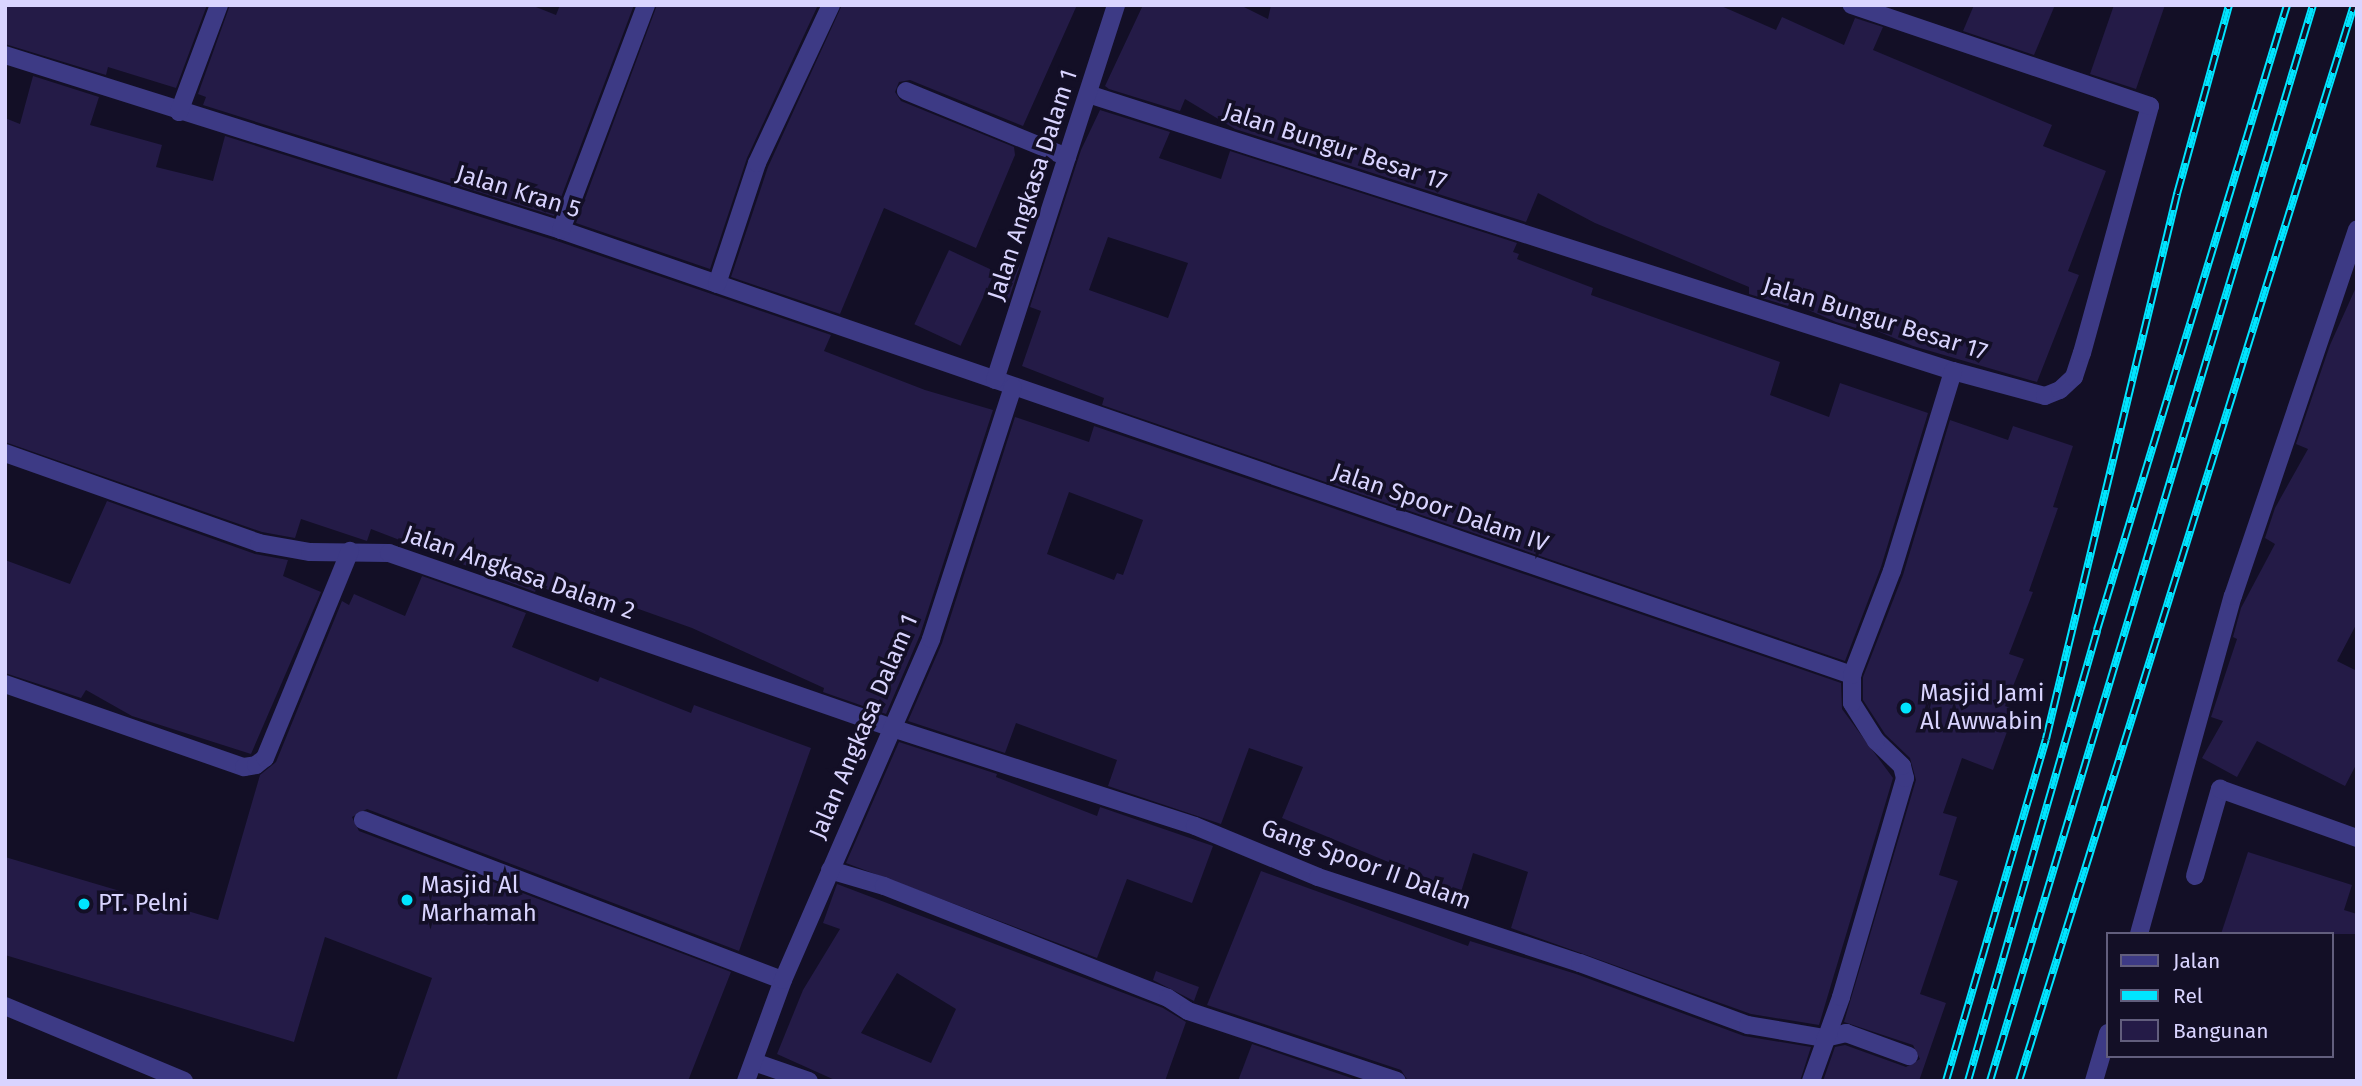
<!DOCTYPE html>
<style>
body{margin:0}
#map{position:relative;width:2362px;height:1086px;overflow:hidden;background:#130f26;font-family:"Fira Sans",sans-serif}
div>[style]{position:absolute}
.building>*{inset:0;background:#241b47;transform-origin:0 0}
.minor>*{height:18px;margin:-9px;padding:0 9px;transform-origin:9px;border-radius:9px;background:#3d3a85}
.rail>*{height:8px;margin-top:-4px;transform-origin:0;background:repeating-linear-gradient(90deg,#130f26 0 16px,#00e5ff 0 32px);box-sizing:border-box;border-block:2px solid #00e5ff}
.dots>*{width:19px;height:19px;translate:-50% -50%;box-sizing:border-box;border:4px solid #130f26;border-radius:50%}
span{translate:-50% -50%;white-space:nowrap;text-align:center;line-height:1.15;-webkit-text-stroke:7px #130f26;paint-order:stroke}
.street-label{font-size:24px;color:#d9d4ff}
.poi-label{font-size:24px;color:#d9d4ff}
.left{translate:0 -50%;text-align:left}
.frame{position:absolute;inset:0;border:7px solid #d9d4ff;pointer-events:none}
.legend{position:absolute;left:2106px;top:932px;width:228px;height:126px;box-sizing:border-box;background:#130f26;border:2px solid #625e7d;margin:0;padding:9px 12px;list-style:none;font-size:21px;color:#d9d4ff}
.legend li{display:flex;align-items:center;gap:14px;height:35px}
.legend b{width:35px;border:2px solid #625e7d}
</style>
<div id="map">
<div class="building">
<i style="clip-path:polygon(5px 5px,207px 5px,176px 88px,108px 67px,106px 75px,5px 44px)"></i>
<i style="clip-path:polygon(230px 5px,531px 5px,556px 15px,560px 5px,634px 5px,554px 216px,203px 105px,206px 97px,198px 94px)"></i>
<i style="clip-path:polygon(657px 5px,818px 5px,747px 158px,710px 269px,576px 223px)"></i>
<i style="clip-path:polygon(842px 5px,1077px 5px,1023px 126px,910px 80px,899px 82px,895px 92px,901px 101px,1014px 147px,1015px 155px,976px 248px,884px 208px,840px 314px,731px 277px,768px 167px)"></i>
<i style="clip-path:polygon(1143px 5px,1240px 5px,1268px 19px,1271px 5px,1719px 5px,1776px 30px,1782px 17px,1844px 45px,1855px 18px,1883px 27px,1873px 50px,2052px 125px,2043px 146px,2106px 171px,2068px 271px,2079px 275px,2037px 382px,1913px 346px,1858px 323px,1856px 328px,1836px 322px,1790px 302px,1788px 306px,1749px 294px,1749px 287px,1595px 223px,1538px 193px,1526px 222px,1235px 129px,1185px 99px,1180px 111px,1109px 89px,1105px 86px)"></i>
<i style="clip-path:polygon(1974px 5px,2055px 5px,2034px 55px,1963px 31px)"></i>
<i style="clip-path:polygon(2114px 5px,2165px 5px,2136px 89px,2090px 74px)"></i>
<i style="clip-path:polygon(33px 76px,99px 97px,90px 125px,162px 145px,156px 167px,213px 181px,225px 136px,557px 241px,831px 335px,824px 351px,925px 390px,993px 410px,920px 635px,886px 714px,823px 692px,824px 688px,692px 628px,602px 596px,595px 612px,538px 585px,535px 592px,371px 529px,367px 541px,301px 519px,295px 538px,262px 532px,5px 442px,5px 118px,20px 124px)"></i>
<i style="clip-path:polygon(evenodd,1100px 110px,1170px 132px,1159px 158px,1221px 179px,1230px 151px,1517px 243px,1513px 252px,1519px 254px,1517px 259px,1593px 288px,1591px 295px,1780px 362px,1770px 395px,1829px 417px,1840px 383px,1928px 413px,1881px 567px,1845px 661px,1102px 405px,1104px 398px,1022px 366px,1041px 311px,1030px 307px,1081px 150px,1100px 110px,1108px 237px,1188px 263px,1168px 318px,1089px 290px,1108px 237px)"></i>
<i style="left:949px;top:250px;width:51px;height:82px;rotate:25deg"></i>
<i style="clip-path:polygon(1021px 262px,1009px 299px,1004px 298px)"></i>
<i style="clip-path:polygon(2357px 285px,2357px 623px,2337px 661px,2357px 671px,2357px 763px,2345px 786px,2257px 741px,2237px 777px,2202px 758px,2223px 721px,2211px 717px,2237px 639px,2233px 637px,2241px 608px,2275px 544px,2265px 538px,2275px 508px,2308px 449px,2296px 444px,2330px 345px)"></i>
<i style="clip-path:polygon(evenodd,1015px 417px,1089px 442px,1094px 426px,1841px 683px,1842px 709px,1893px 778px,1819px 1025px,1751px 1014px,1511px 928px,1528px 872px,1473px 853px,1461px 892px,1282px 818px,1303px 767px,1249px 748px,1221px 824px,1108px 786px,1117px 760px,1016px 723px,1005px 753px,908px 721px,942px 643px,1015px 417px,1069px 492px,1143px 520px,1123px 575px,1117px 573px,1114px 580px,1047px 554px,1069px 492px)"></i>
<i style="clip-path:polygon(1950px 420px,2008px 440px,2013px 426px,2073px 446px,2053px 507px,2058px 508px,2029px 591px,2033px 592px,2009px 654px,2024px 659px,2005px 706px,2015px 710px,1993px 770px,1962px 758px,1943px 813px,1957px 817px,1939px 875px,1958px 881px,1920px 994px,1946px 1003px,1919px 1081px,1823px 1081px,1835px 1047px,1845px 1045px,1906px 1067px,1920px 1059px,1913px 1045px,1844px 1022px,1916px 780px,1910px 758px,1885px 734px,1863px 700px,1863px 677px,1903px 575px)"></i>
<i style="clip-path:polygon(107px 501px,255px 554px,288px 560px,283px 576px,321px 592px,251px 754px,132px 716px,86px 690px,81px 698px,5px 673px,5px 560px,70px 584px)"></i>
<i style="clip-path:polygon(422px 576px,526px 613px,512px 647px,598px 682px,600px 677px,691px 713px,694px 705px,811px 748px,739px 951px,367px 809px,352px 817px,359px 831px,731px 972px,688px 1081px,396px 1081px,432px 978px,325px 937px,294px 1042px,5px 955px,5px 857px,218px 920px,260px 775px,276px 762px,342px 601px,349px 605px,354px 594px,405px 616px)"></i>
<i style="clip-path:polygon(899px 742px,997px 774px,996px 777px,1097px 816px,1100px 807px,1213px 846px,1192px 903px,1127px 879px,1097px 958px,846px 863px)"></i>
<i style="clip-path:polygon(2248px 852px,2352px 885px,2344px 910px,2357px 914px,2357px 934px,2221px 934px)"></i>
<i style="clip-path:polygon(1261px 871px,1468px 946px,1470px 941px,1576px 974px,1744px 1036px,1811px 1047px,1800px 1081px,1408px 1081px,1401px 1070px,1207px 1005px)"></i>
<i style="clip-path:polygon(evenodd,837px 884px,1163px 1008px,1186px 1022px,1165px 1081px,837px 1081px,777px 1054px,803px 990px,840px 929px,823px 923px,837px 884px,897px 973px,956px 1009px,931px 1063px,861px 1033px,897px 973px)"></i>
<i style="clip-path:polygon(1156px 971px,1199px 987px,1194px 1001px,1153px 980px)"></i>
<i style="clip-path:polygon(1252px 1044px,1360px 1081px,1238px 1081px)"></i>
</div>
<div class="minor">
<i style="left:5px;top:55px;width:583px;rotate:17.47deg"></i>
<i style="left:561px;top:230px;width:1366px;rotate:19.02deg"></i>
<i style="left:906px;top:91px;width:174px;rotate:22.3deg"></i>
<i style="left:1088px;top:94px;width:908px;rotate:17.76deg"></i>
<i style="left:1953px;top:371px;width:95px;rotate:15.2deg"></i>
<i style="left:2045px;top:396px;width:16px;rotate:-22deg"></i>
<i style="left:2060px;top:390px;width:19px;rotate:-43deg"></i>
<i style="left:2074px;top:377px;width:25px;rotate:-72deg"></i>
<i style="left:2082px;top:353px;width:256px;rotate:-74.6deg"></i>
<i style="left:2150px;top:106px;width:315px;rotate:-161.3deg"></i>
<i style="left:179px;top:112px;width:114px;rotate:-69.5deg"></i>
<i style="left:561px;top:230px;width:241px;rotate:-69.3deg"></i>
<i style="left:717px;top:284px;width:127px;rotate:-71.7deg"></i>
<i style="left:757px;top:163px;width:174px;rotate:-64.9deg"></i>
<i style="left:995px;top:380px;width:394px;rotate:-72.1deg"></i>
<i style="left:5px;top:453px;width:269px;rotate:19.5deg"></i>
<i style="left:259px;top:543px;width:52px;rotate:10deg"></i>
<i style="left:310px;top:552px;width:79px;rotate:0.7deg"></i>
<i style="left:389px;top:553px;width:533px;rotate:19.18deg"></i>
<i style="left:892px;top:728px;width:318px;rotate:17.9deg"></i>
<i style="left:1195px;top:826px;width:133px;rotate:22.5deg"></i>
<i style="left:1318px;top:877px;width:276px;rotate:18.2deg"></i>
<i style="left:1580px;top:963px;width:179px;rotate:20.3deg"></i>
<i style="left:1748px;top:1025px;width:78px;rotate:9.6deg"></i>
<i style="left:1825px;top:1038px;width:22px;rotate:-13deg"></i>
<i style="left:1846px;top:1033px;width:67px;rotate:20.1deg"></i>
<i style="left:5px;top:684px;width:253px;rotate:19.2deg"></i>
<i style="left:244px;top:767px;width:12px;rotate:-9deg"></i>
<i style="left:256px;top:765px;width:11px;rotate:-38deg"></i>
<i style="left:265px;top:758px;width:224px;rotate:-67.7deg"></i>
<i style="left:363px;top:820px;width:449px;rotate:20.9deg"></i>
<i style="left:830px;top:870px;width:56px;rotate:16.5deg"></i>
<i style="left:884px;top:886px;width:305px;rotate:21.5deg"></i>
<i style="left:1168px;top:998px;width:24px;rotate:33deg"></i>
<i style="left:1188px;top:1011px;width:220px;rotate:18.5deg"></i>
<i style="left:2195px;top:876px;width:91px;rotate:-74deg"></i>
<i style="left:2220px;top:789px;width:145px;rotate:19.7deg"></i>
<i style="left:2139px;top:934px;width:351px;rotate:-74.5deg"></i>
<i style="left:2233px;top:596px;width:387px;rotate:-71.3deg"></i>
<i style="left:5px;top:1006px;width:194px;rotate:22.7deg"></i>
<i style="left:754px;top:1062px;width:58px;rotate:19.1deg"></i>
<i style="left:746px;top:1081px;width:108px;rotate:-69.9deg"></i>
<i style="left:783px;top:980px;width:372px;rotate:-66.5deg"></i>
<i style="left:931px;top:639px;width:265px;rotate:-72deg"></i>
<i style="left:1811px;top:1081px;width:89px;rotate:-70.3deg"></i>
<i style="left:1841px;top:997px;width:228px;rotate:-73.7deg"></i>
<i style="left:1905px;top:778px;width:12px;rotate:-104deg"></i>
<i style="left:1902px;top:766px;width:36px;rotate:-136deg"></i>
<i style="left:1876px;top:741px;width:45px;rotate:-122.3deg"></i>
<i style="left:1852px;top:703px;width:28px;rotate:-90deg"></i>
<i style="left:1852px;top:675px;width:111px;rotate:-69deg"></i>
<i style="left:1892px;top:571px;width:209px;rotate:-73deg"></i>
<i style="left:2094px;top:1081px;width:50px;rotate:-73.7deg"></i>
</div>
<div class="rail">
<i style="left:1946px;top:1081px;width:356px;rotate:-73.7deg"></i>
<i style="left:2046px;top:739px;width:561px;rotate:-76.48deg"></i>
<i style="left:2177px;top:194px;width:196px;rotate:-74.6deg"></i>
<i style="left:1968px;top:1081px;width:469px;rotate:-74deg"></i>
<i style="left:2097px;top:630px;width:653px;rotate:-73.09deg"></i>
<i style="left:1990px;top:1081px;width:1123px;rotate:-73.29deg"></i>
<i style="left:2019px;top:1081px;width:1127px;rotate:-72.71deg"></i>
</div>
<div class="dots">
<i style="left:1906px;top:708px;background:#00e5ff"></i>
<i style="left:407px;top:900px;background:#00e5ff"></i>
<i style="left:84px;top:904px;background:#00e5ff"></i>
</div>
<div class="street-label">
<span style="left:1335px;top:147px;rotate:18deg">Jalan Bungur Besar 17</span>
<span style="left:1033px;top:185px;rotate:-72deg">Jalan Angkasa Dalam 1</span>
<span style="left:518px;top:192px;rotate:17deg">Jalan Kran 5</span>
<span style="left:1875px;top:319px;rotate:17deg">Jalan Bungur Besar 17</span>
<span style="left:1440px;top:508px;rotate:19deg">Jalan Spoor Dalam IV</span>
<span style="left:519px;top:573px;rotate:19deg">Jalan Angkasa Dalam 2</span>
<span style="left:864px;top:727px;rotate:-67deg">Jalan Angkasa Dalam 1</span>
<span style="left:1366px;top:865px;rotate:20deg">Gang Spoor II Dalam</span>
</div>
<div class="poi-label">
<span class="left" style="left:1920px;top:708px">Masjid Jami<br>Al Awwabin</span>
<span class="left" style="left:421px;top:900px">Masjid Al<br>Marhamah</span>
<span class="left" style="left:98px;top:904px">PT. Pelni</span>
</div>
<div class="frame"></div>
<ul class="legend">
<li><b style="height:9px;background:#3d3a85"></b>Jalan</li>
<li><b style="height:9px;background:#00e5ff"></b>Rel</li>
<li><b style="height:19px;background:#241b47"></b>Bangunan</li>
</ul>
</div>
